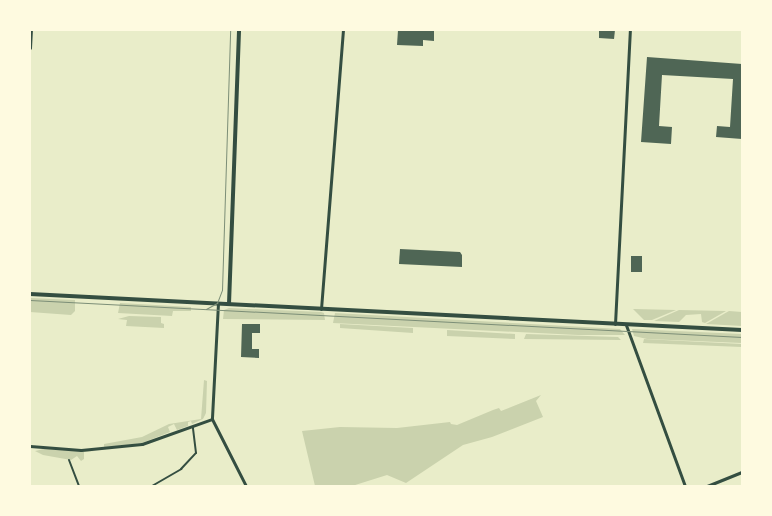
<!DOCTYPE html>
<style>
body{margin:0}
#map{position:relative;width:772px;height:516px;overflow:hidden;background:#e9edc9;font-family:Manrope,sans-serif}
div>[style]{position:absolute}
.green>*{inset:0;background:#cad2ad}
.building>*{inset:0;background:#4f6655;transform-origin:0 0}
.service>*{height:2px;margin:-1px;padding:0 1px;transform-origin:1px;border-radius:1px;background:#344e41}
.minor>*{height:3px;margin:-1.5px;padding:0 1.5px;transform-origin:1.5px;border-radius:1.5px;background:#344e41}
.tertiary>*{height:4px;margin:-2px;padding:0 2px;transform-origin:2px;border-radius:2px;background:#344e41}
.tram>*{height:1px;margin:-0.5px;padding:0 0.5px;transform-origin:0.5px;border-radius:0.5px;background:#7c8e77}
span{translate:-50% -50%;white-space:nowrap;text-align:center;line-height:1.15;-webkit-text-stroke:5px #fefae0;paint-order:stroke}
.frame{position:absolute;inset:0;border:31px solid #fefae0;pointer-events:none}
</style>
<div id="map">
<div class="green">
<i style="clip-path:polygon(30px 298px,75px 300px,75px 311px,71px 315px,30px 312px)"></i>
<i style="clip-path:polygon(120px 303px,191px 307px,191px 311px,173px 311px,172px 316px,118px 313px)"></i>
<i style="clip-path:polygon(229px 308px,321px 312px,324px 313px,325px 320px,223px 319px,224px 310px)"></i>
<i style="clip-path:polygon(633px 309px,676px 310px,652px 320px,644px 320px)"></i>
<i style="clip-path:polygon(679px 310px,726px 311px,705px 323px,702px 322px,701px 314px,686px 315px,679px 322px,654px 321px)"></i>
<i style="clip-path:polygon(729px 311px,742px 312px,742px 326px,706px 324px)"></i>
<i style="clip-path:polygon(335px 313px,620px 329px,625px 335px,578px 335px,333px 323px)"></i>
<i style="clip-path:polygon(129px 316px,161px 317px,161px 323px,164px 324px,164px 328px,126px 326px,127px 320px,118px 319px)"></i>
<i style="clip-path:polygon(340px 324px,413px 328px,413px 333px,340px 328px)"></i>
<i style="clip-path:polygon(632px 329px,742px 334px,742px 343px,647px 339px,634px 336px)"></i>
<i style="clip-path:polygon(447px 330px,515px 334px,515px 339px,447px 336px)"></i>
<i style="clip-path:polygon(526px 334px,618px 337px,621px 340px,524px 339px)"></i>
<i style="clip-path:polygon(644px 339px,742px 344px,742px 347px,643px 343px)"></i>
<i style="clip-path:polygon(204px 380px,207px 381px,206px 413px,203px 419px,192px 424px,191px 421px,188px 422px,188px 426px,177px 430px,174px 424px,168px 427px,170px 432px,142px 443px,104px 448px,104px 444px,142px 437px,169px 424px,201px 419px)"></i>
<i style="clip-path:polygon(541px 395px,536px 401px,543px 417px,492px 437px,463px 445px,406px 483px,387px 475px,352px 486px,315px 486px,302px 431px,340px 427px,397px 428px,450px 422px,451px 424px,457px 425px,493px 410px,499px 408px,501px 411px)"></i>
<i style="clip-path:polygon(48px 448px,81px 451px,94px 451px,84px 452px,84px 459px,81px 461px,77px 456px,71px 460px,43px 455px,35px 451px)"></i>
</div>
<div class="building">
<i style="clip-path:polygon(398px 30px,434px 30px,434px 41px,423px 40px,423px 46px,397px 45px)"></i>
<i style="clip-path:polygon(599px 30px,615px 30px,614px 39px,599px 38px)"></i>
<i style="clip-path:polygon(647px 57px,742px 64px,742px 139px,716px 137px,717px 126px,730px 127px,733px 79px,662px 75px,659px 126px,672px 127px,671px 144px,641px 142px)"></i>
<i style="clip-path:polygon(400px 249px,460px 252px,462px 255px,462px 267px,399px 264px)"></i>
<i style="left:631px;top:256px;width:11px;height:16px"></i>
<i style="clip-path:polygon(242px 324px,260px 324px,260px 333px,252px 333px,252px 349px,259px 349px,259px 358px,241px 357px)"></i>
</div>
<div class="service">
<i style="left:69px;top:460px;width:28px;rotate:69deg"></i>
<i style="left:152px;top:486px;width:34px;rotate:-30deg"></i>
<i style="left:181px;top:469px;width:22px;rotate:-47deg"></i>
<i style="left:196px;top:453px;width:26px;rotate:-97deg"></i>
</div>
<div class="minor">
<i style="left:30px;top:48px;width:18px;rotate:-87deg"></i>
<i style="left:218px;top:303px;width:116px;rotate:93deg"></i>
<i style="left:212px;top:419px;width:75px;rotate:63.1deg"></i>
<i style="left:321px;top:309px;width:280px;rotate:-85.5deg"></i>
<i style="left:615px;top:324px;width:294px;rotate:-87.1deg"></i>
<i style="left:626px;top:325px;width:171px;rotate:69.9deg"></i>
<i style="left:30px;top:446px;width:51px;rotate:4.5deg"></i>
<i style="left:81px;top:450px;width:61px;rotate:-5.6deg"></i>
<i style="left:142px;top:444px;width:74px;rotate:-19.7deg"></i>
<i style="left:707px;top:486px;width:38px;rotate:-22deg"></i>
</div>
<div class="tertiary">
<i style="left:30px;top:294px;width:713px;rotate:2.89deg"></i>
<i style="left:229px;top:304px;width:274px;rotate:-87.9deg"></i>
</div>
<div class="tram">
<i style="left:30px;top:300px;width:713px;rotate:2.97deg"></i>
<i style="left:206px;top:309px;width:13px;rotate:-29deg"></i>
<i style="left:217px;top:303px;width:14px;rotate:-69deg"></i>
<i style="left:222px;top:290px;width:260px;rotate:-88.2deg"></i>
</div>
<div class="frame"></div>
</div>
